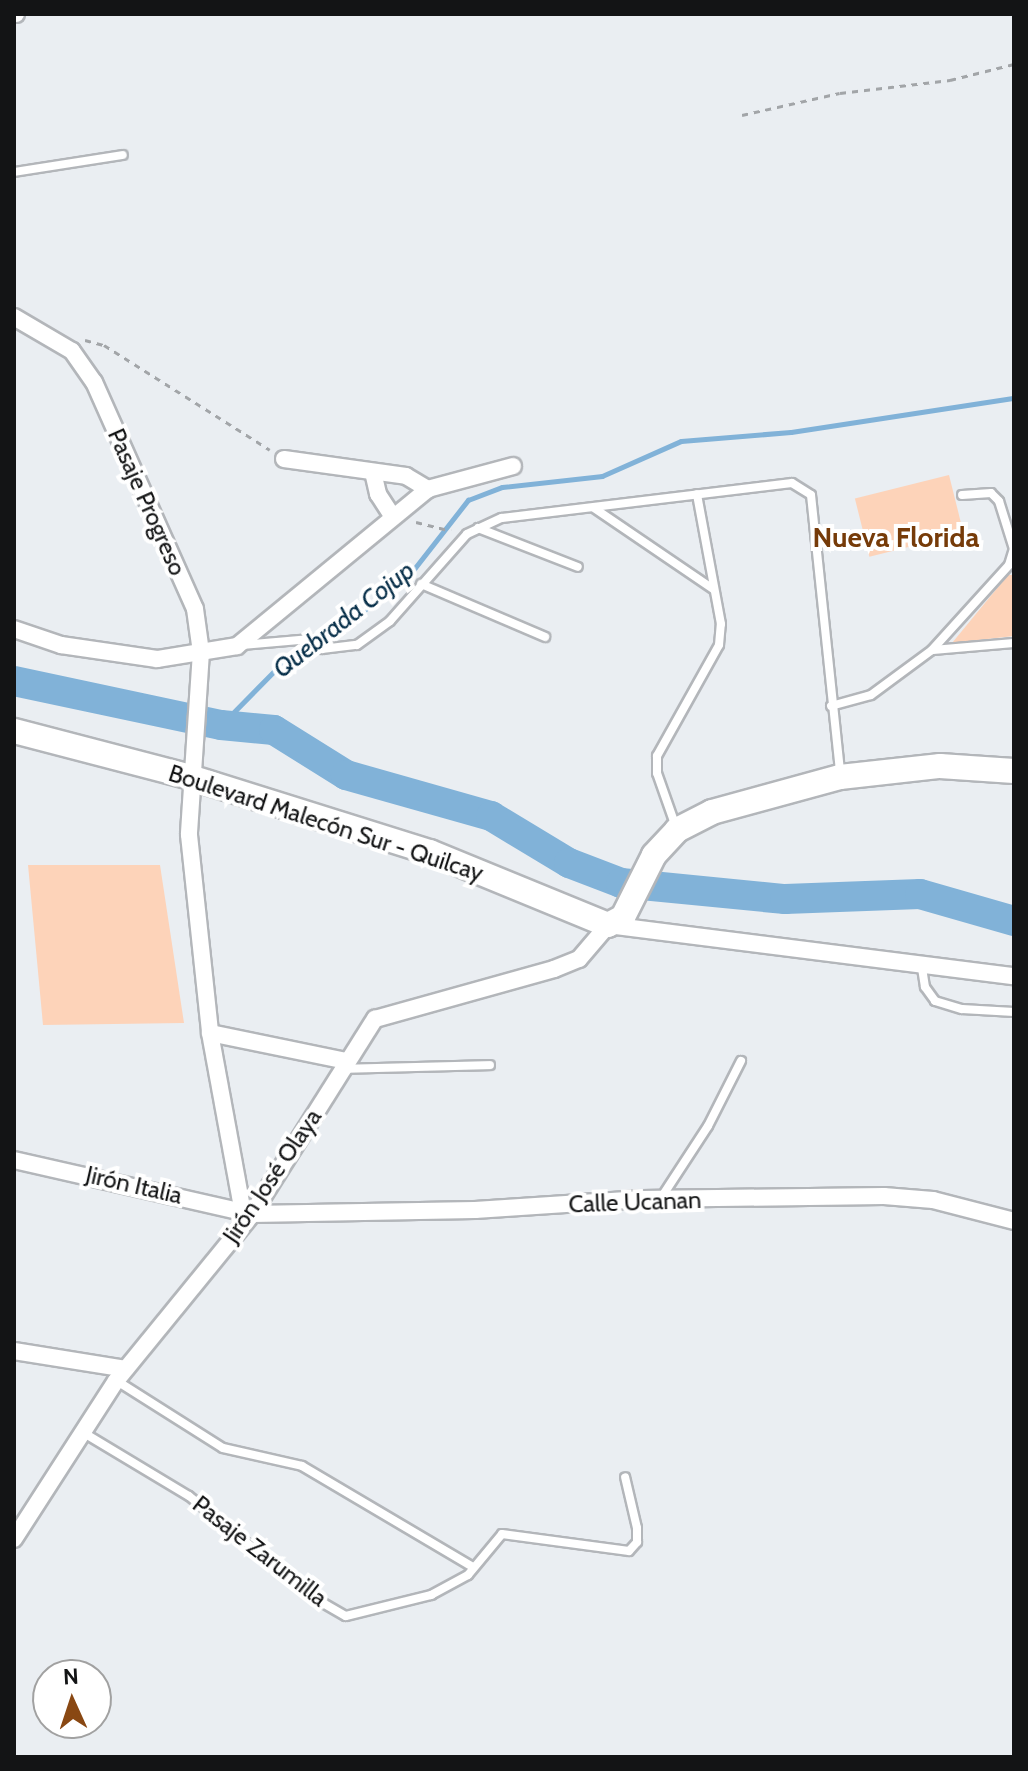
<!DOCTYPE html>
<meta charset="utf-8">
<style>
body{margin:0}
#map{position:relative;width:1028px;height:1771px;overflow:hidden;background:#eaeef2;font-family:Cabin,sans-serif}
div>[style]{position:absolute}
.green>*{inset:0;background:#fdd3b9;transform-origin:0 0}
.stream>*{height:5px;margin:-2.5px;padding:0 2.5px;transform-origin:2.5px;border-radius:2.5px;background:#81b2d8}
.river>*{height:30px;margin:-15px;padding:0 15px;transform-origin:15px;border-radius:15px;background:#81b2d8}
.path>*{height:3px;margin-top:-1.5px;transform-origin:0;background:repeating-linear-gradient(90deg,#a2a5a8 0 6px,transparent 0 12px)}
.roads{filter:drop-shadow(2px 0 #b3b6ba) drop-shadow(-2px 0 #b3b6ba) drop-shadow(0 2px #b3b6ba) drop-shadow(0 -2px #b3b6ba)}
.lane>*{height:8px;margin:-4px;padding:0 4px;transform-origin:4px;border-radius:4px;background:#fff}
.street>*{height:16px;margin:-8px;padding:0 8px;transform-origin:8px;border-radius:8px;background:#fff}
.primary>*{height:24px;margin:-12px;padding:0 12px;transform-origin:12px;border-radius:12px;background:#fff}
span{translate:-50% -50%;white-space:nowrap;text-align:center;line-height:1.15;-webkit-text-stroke:8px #fff;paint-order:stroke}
.street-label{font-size:24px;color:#131415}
.water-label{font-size:26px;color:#062e48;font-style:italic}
.quarter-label{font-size:28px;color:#763b09;font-weight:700}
.frame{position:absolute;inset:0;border:16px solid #131415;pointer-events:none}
.north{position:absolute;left:32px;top:1659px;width:80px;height:80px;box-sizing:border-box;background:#fff;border:2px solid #a1a1a1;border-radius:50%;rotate:357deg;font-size:22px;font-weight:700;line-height:32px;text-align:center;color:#131415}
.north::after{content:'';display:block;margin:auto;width:28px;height:36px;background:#894813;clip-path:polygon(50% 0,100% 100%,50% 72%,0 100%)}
</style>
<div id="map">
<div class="green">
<i style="left:949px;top:475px;width:60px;height:97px;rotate:76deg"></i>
<i style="clip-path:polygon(1008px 575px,1013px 575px,1014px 585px,1014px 636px,952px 643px)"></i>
<i style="clip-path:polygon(28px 865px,160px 865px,184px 1023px,43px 1025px)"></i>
</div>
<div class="stream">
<i style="left:221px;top:725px;width:80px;rotate:-45.5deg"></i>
<i style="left:277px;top:668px;width:95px;rotate:-33deg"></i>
<i style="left:357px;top:616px;width:74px;rotate:-39.5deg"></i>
<i style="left:414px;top:569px;width:88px;rotate:-52deg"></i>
<i style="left:468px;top:500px;width:36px;rotate:-21deg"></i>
<i style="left:502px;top:487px;width:101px;rotate:-6.3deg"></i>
<i style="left:602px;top:476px;width:86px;rotate:-23.9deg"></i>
<i style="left:681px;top:441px;width:110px;rotate:-4.7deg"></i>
<i style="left:791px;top:432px;width:226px;rotate:-8.7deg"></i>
</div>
<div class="river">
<i style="left:14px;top:681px;width:212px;rotate:12deg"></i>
<i style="left:221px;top:725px;width:53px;rotate:5.4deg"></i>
<i style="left:274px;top:730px;width:85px;rotate:32deg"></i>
<i style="left:346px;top:775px;width:151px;rotate:15.8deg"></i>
<i style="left:491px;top:816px;width:91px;rotate:31.1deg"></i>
<i style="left:569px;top:863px;width:56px;rotate:21deg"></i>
<i style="left:621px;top:883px;width:165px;rotate:5.6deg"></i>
<i style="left:785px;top:899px;width:135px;rotate:-2.1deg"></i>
<i style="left:920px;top:894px;width:98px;rotate:16deg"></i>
</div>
<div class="path">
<i style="left:742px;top:115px;width:100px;rotate:-12.7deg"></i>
<i style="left:840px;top:93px;width:111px;rotate:-6.7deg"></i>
<i style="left:950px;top:80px;width:66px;rotate:-14deg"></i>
<i style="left:85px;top:340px;width:20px;rotate:15deg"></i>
<i style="left:104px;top:345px;width:196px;rotate:32.3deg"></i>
<i style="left:416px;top:522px;width:36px;rotate:14deg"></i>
</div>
<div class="roads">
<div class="lane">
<i style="left:14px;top:172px;width:110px;rotate:-8.9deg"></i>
<i style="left:594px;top:508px;width:144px;rotate:34.2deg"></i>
<i style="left:478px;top:528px;width:107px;rotate:21.3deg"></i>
<i style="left:421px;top:584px;width:135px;rotate:23.1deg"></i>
<i style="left:242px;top:645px;width:69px;rotate:-5deg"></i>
<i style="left:311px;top:639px;width:15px;rotate:42deg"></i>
<i style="left:322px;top:649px;width:35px;rotate:-7deg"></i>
<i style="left:357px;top:645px;width:41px;rotate:-36deg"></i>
<i style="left:390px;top:621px;width:116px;rotate:-48.5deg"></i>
<i style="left:467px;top:534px;width:38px;rotate:-25deg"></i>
<i style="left:502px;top:518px;width:292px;rotate:-6.9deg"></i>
<i style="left:792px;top:483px;width:22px;rotate:32deg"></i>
<i style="left:811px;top:495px;width:279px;rotate:84deg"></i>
<i style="left:933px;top:650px;width:81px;rotate:-4.9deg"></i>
<i style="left:831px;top:706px;width:41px;rotate:-15.4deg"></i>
<i style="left:871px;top:695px;width:76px;rotate:-36.4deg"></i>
<i style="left:932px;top:650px;width:115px;rotate:-47.8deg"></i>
<i style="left:1009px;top:565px;width:17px;rotate:-73deg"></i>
<i style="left:1014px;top:549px;width:50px;rotate:-107.4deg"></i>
<i style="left:999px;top:501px;width:11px;rotate:-135deg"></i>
<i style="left:991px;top:493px;width:29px;rotate:176deg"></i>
<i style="left:676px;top:827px;width:57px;rotate:-109.4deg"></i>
<i style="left:657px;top:773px;width:17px;rotate:-90deg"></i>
<i style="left:657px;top:756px;width:127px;rotate:-60.8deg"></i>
<i style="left:719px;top:645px;width:21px;rotate:-85deg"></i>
<i style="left:721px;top:624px;width:132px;rotate:-100.5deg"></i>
<i style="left:922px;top:968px;width:19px;rotate:81deg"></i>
<i style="left:925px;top:987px;width:17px;rotate:54deg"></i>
<i style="left:935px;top:1001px;width:28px;rotate:17deg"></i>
<i style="left:962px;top:1009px;width:52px;rotate:3.3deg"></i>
<i style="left:342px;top:1069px;width:148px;rotate:-1.5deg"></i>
<i style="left:661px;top:1198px;width:86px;rotate:-56.9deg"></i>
<i style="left:708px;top:1126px;width:73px;rotate:-63.1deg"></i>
<i style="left:117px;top:1381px;width:125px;rotate:32.3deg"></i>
<i style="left:223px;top:1448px;width:81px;rotate:12.8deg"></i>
<i style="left:302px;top:1466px;width:199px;rotate:30.6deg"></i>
<i style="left:84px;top:1433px;width:122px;rotate:31deg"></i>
<i style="left:189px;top:1496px;width:164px;rotate:39deg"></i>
<i style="left:316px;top:1599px;width:34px;rotate:30deg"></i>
<i style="left:346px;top:1616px;width:88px;rotate:-13.9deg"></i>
<i style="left:431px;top:1595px;width:42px;rotate:-28.4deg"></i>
<i style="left:468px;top:1575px;width:53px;rotate:-50.3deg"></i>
<i style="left:502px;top:1534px;width:128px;rotate:7.6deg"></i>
<i style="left:629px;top:1551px;width:12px;rotate:-48deg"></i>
<i style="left:637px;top:1542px;width:14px;rotate:-90deg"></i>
<i style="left:637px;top:1528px;width:52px;rotate:-103.2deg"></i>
</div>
<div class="street">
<i style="left:14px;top:14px;width:2px"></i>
<i style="left:14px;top:317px;width:67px;rotate:30.4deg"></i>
<i style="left:72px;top:351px;width:38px;rotate:55deg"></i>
<i style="left:94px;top:382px;width:248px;rotate:66deg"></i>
<i style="left:195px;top:609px;width:43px;rotate:82.1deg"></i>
<i style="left:201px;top:652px;width:183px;rotate:93.8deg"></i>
<i style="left:189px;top:835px;width:199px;rotate:83.9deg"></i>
<i style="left:210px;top:1033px;width:182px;rotate:79.6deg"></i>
<i style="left:284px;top:459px;width:123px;rotate:7.9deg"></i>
<i style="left:406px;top:476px;width:26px;rotate:31deg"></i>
<i style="left:373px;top:472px;width:23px;rotate:77deg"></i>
<i style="left:378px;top:494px;width:27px;rotate:57deg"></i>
<i style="left:14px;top:629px;width:50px;rotate:18.8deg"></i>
<i style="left:61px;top:645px;width:97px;rotate:8.3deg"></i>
<i style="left:157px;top:659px;width:81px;rotate:-9.2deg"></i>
<i style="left:237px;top:646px;width:247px;rotate:-39.4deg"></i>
<i style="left:428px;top:489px;width:88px;rotate:-15.1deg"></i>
<i style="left:210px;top:1033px;width:140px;rotate:11.6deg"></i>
<i style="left:14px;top:1160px;width:244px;rotate:12.8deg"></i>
<i style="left:252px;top:1214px;width:223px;rotate:-1deg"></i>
<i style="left:475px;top:1210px;width:167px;rotate:-3.8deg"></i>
<i style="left:642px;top:1199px;width:242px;rotate:-0.7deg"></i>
<i style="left:884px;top:1196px;width:49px;rotate:4.7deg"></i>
<i style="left:933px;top:1200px;width:84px;rotate:14.5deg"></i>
<i style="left:14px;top:1351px;width:113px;rotate:9.1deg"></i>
<i style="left:14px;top:1539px;width:188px;rotate:-57.2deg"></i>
<i style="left:116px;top:1381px;width:215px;rotate:-50.8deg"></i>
<i style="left:252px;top:1214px;width:231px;rotate:-57.8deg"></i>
<i style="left:375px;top:1019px;width:186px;rotate:-15.6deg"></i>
<i style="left:554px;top:969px;width:27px;rotate:-22deg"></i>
<i style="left:579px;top:959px;width:45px;rotate:-49.5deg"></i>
<i style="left:608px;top:925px;width:409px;rotate:7.2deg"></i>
</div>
<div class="primary">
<i style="left:14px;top:731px;width:182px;rotate:14.6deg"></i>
<i style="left:190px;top:777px;width:251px;rotate:17.4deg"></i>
<i style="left:430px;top:852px;width:192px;rotate:22.3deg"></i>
<i style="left:608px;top:925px;width:17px;rotate:-28deg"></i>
<i style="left:623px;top:917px;width:69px;rotate:-63.4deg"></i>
<i style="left:654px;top:855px;width:34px;rotate:-47deg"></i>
<i style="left:677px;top:830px;width:39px;rotate:-27deg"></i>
<i style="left:712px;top:812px;width:133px;rotate:-15.3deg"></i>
<i style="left:840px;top:777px;width:101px;rotate:-6.3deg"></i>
<i style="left:940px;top:766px;width:74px;rotate:3.9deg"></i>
</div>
</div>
<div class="street-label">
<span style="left:147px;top:502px;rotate:66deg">Pasaje Progreso</span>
<span style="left:326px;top:823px;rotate:18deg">Boulevard Malecón Sur - Quilcay</span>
<span style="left:272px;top:1176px;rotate:-56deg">Jirón José Olaya</span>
<span style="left:134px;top:1185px;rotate:13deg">Jirón Italia</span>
<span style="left:635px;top:1202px;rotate:-2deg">Calle Ucanan</span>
<span style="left:260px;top:1551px;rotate:38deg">Pasaje Zarumilla</span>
</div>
<div class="water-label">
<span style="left:344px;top:620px;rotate:-38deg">Quebrada Cojup</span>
</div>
<div class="quarter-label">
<span style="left:896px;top:537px">Nueva Florida</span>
</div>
<div class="frame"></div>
<div class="north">N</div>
</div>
